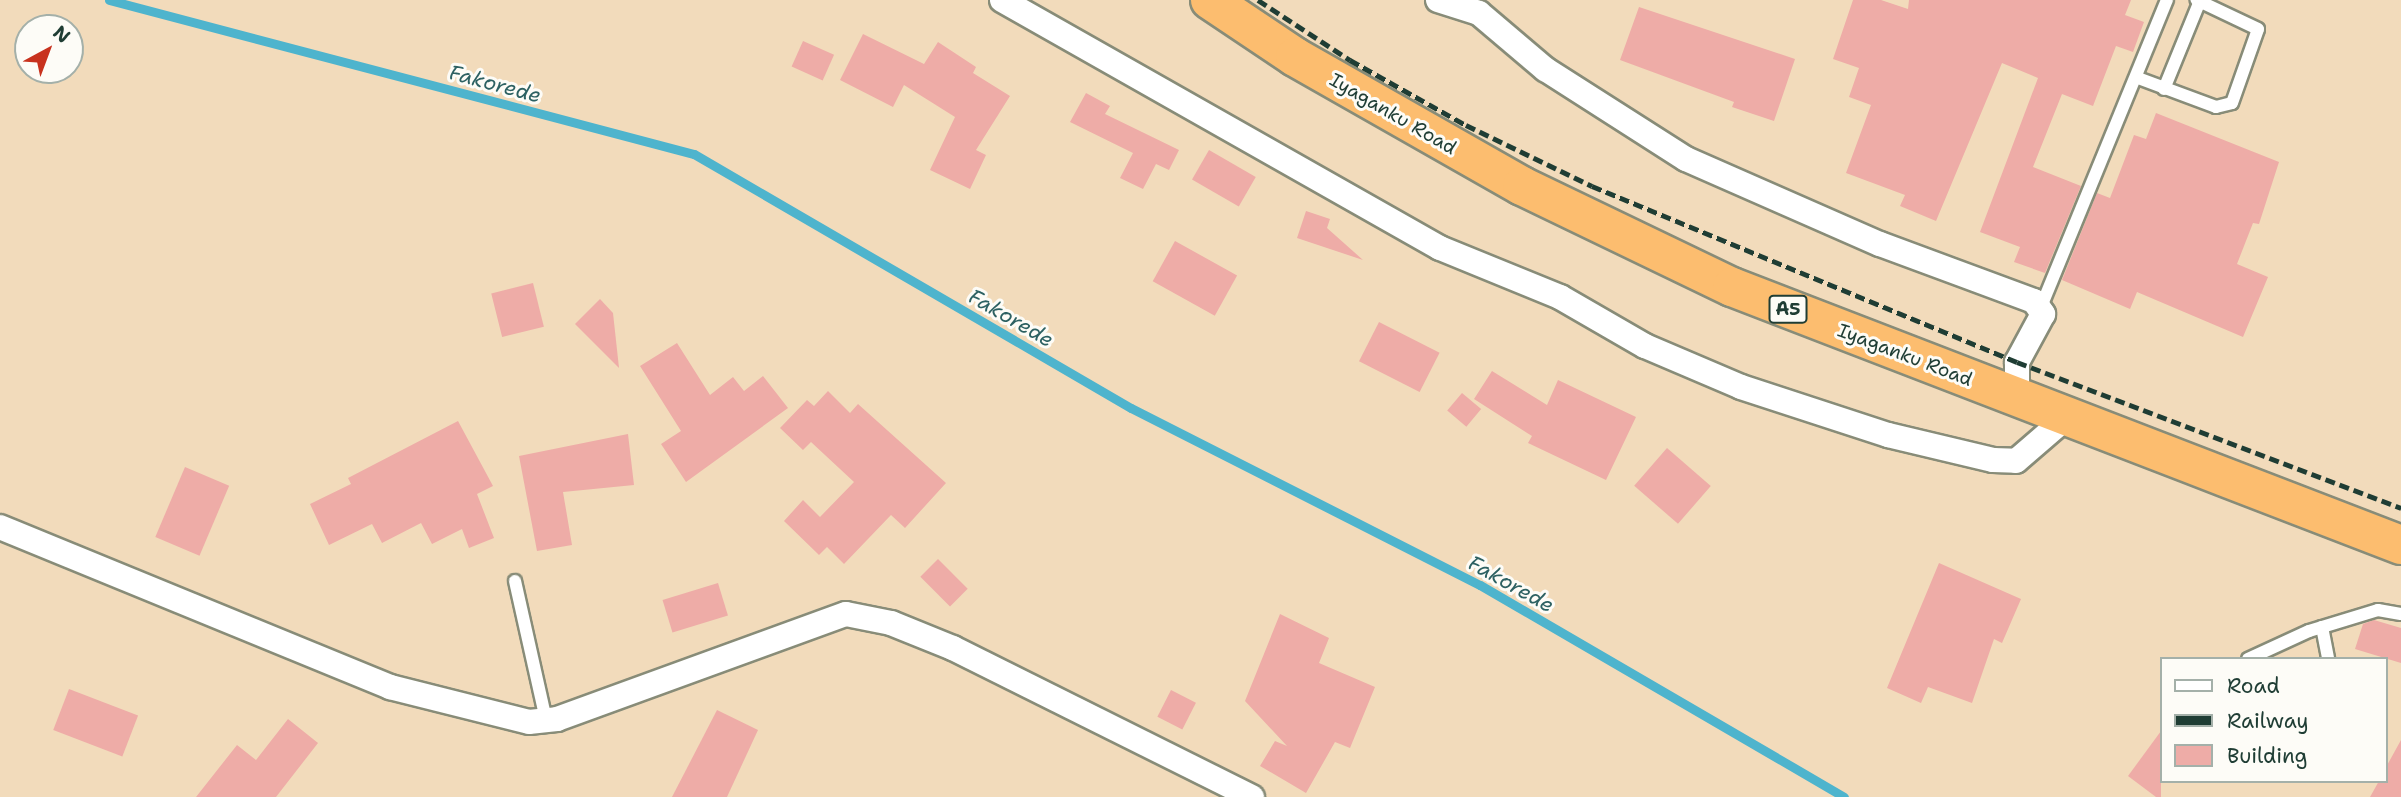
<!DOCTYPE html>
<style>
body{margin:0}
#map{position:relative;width:2401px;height:797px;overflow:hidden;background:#f2dbbb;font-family:"Shantell Sans",sans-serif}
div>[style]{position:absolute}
.stream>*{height:9px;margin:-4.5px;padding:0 4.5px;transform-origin:4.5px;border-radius:4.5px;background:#4eb4cd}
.building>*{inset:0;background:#eeaca7;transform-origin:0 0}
.roads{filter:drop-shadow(2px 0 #888c78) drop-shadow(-2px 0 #888c78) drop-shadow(0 2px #888c78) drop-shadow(0 -2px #888c78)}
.service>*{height:12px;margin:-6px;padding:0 6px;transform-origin:6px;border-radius:6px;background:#fff}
.minor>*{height:24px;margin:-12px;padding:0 12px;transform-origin:12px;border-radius:12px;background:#fff}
.trunk>*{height:38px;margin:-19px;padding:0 19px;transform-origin:19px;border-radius:19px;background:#fcbd6f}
.rail>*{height:5px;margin-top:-2.5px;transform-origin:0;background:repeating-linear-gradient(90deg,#1f3d34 0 10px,transparent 0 15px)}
span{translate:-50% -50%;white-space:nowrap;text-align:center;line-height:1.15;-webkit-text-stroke:6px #fdfcf7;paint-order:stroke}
.shield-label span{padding:2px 5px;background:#fdfcf7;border:2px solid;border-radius:5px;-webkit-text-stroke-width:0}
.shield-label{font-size:18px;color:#1f3d34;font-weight:700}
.street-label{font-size:19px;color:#1f3d34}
.water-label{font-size:21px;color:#2d6162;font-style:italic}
.legend{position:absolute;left:2160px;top:657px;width:228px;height:126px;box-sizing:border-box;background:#fdfcf7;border:2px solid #a4b0a9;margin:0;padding:9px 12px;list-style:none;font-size:21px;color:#1f3d34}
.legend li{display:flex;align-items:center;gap:14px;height:35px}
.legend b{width:35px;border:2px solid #a4b0a9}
.north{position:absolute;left:14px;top:14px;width:70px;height:70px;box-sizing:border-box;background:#fdfcf7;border:2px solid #a4b0a9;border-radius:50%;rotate:41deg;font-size:19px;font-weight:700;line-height:28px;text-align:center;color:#1f3d34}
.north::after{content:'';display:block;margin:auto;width:24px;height:32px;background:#c8321e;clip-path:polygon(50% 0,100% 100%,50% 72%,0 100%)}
</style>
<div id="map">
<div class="stream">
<i style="left:109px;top:0;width:605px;rotate:14.75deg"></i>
<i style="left:694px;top:154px;width:505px;rotate:30.17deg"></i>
<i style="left:1131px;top:408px;width:391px;rotate:26.9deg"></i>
<i style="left:1480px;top:585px;width:421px;rotate:30.2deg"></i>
</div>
<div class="building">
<i style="clip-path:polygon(1853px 0,1881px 0,1908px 9px,1909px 0,2131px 0,2125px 15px,2144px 22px,2133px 52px,2116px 46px,2093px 106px,2062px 94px,2033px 167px,2081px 186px,2045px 273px,2014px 262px,2020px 247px,1980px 232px,2038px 78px,2002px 63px,1936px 221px,1900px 206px,1905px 195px,1846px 173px,1871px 105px,1849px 97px,1859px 68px,1833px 59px)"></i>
<i style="clip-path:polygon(1639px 7px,1795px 59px,1774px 121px,1732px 107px,1734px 102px,1620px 60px)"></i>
<i style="clip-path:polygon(863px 34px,924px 64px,938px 42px,976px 67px,973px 73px,1010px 96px,976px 150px,986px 155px,970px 189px,930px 170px,955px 117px,904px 85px,893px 107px,840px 80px)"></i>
<i style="left:803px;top:41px;width:34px;height:28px;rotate:24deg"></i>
<i style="clip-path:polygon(1086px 93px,1110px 106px,1105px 114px,1179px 150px,1169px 170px,1156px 164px,1143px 189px,1120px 178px,1133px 153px,1070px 122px)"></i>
<i style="clip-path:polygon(2156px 113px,2279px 162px,2259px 224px,2253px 223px,2237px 264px,2268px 277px,2243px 337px,2137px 292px,2130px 309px,2062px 280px,2097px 193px,2110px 198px,2134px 135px,2146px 139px)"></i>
<i style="left:1209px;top:150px;width:54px;height:34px;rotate:30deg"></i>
<i style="clip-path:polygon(1306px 211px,1330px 219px,1327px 228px,1363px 260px,1297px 238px)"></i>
<i style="left:1175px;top:241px;width:71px;height:46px;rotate:29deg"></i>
<i style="left:533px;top:283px;width:45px;height:43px;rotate:76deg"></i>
<i style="clip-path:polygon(600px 299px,613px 313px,619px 368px,575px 324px)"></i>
<i style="left:1379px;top:322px;width:68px;height:44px;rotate:27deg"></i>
<i style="clip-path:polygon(677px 343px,710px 395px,733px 377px,744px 391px,763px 376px,788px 408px,686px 482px,661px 444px,681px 431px,640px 366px)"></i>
<i style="clip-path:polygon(1492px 371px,1547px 405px,1558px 380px,1636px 417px,1606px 480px,1528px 443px,1532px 436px,1474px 399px)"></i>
<i style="clip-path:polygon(828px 391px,850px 413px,858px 404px,946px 483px,905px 528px,891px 515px,844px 564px,827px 547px,819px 555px,784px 521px,803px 500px,820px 517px,854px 482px,811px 442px,803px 450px,780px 428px,807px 400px,814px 406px)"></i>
<i style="left:1462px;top:393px;width:25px;height:23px;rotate:40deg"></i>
<i style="clip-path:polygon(458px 421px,493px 486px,477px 494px,494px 538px,469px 548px,462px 529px,432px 544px,421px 523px,382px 543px,372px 524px,329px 545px,310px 504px,351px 484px,348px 478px)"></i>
<i style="clip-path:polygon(628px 434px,634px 485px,563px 492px,572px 545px,537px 551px,519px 456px)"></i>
<i style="left:1667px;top:448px;width:58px;height:50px;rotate:41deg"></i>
<i style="left:185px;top:467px;width:48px;height:76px;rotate:23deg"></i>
<i style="left:938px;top:559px;width:42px;height:25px;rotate:45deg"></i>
<i style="clip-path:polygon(1939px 563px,2021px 599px,2002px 643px,1994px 639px,1972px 703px,1928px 687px,1921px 703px,1887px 688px)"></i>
<i style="left:718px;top:583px;width:34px;height:58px;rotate:73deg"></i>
<i style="clip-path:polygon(1280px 614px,1329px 638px,1319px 663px,1375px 687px,1350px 748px,1335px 742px,1306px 793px,1260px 766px,1275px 741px,1287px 746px,1245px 701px)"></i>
<i style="clip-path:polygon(2374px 620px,2401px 628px,2401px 663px,2355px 649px,2363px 624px)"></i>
<i style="left:69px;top:689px;width:74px;height:44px;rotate:21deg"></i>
<i style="left:1171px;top:690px;width:28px;height:30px;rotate:27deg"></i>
<i style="clip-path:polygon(717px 710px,758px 730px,727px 797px,672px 797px)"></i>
<i style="clip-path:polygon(288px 719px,318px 743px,276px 797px,196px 797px,237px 745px,256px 760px)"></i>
<i style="clip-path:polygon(2161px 731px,2161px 797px,2156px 797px,2128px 776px)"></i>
<i style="clip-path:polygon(2401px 740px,2401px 797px,2370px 797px,2379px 781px,2385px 781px,2385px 769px)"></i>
</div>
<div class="roads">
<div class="service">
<i style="left:2138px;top:78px;width:83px;rotate:20.4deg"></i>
<i style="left:2216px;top:107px;width:16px;rotate:-14deg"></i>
<i style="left:2232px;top:103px;width:78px;rotate:-70.6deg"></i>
<i style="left:2258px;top:29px;width:68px;rotate:-154.6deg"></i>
<i style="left:2164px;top:89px;width:95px;rotate:-67.8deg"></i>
<i style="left:2041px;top:307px;width:332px;rotate:-67.7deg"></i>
<i style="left:515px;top:581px;width:142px;rotate:77.4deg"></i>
<i style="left:2322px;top:627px;width:33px;rotate:79deg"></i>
<i style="left:2248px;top:659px;width:67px;rotate:-24.7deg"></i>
<i style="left:2309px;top:631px;width:72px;rotate:-16.9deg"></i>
<i style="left:2378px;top:610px;width:23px;rotate:10deg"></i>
</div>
<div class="minor">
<i style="left:1002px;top:0;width:503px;rotate:29.52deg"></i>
<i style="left:1440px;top:248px;width:130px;rotate:22.2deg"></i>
<i style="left:1560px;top:297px;width:98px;rotate:30deg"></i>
<i style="left:1645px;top:346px;width:104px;rotate:23.1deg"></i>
<i style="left:1741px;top:387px;width:155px;rotate:18.1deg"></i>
<i style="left:1888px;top:435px;width:108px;rotate:13.4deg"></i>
<i style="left:1993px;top:460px;width:23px;rotate:2deg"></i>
<i style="left:2016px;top:461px;width:67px;rotate:-40.8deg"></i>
<i style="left:1438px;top:0;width:43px;rotate:17.6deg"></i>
<i style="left:1479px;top:13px;width:87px;rotate:40.3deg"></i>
<i style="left:1545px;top:69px;width:167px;rotate:32.6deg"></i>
<i style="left:1686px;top:159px;width:212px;rotate:23.7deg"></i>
<i style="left:1880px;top:244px;width:164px;rotate:20.3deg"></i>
<i style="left:2034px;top:301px;width:16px;rotate:55deg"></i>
<i style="left:2043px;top:314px;width:55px;rotate:118.4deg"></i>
<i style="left:2017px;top:362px;width:35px;rotate:90deg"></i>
<i style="left:0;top:527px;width:422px;rotate:22.3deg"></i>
<i style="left:390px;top:687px;width:143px;rotate:14.1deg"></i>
<i style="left:529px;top:722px;width:28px;rotate:-6deg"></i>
<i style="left:557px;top:719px;width:307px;rotate:-20deg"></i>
<i style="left:846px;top:614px;width:46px;rotate:11.3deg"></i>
<i style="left:891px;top:623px;width:67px;rotate:22deg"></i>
<i style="left:953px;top:648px;width:334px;rotate:26.5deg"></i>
</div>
<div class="trunk">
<i style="left:1210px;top:0;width:102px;rotate:33.8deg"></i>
<i style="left:1295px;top:57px;width:261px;rotate:29.6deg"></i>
<i style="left:1522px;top:186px;width:233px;rotate:25.7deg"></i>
<i style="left:1732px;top:287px;width:717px;rotate:21.09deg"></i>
</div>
</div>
<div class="rail">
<i style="left:1258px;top:0;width:110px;rotate:33.1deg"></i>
<i style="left:1350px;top:60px;width:133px;rotate:29.3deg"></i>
<i style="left:1466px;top:125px;width:140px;rotate:25.8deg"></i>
<i style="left:1592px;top:186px;width:460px;rotate:22.5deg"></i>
<i style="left:2017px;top:362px;width:411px;rotate:20.8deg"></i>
</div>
<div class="shield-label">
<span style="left:1788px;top:309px">A5</span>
</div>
<div class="street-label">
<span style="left:1393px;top:114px;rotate:30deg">Iyaganku Road</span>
<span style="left:1905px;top:355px;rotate:21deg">Iyaganku Road</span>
</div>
<div class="water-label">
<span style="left:495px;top:84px;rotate:15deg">Fakorede</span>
<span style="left:1011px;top:318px;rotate:30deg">Fakorede</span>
<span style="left:1511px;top:584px;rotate:29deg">Fakorede</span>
</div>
<ul class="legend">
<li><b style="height:9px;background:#fff"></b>Road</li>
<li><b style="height:9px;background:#1f3d34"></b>Railway</li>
<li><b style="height:19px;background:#eeaca7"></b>Building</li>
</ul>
<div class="north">N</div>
</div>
